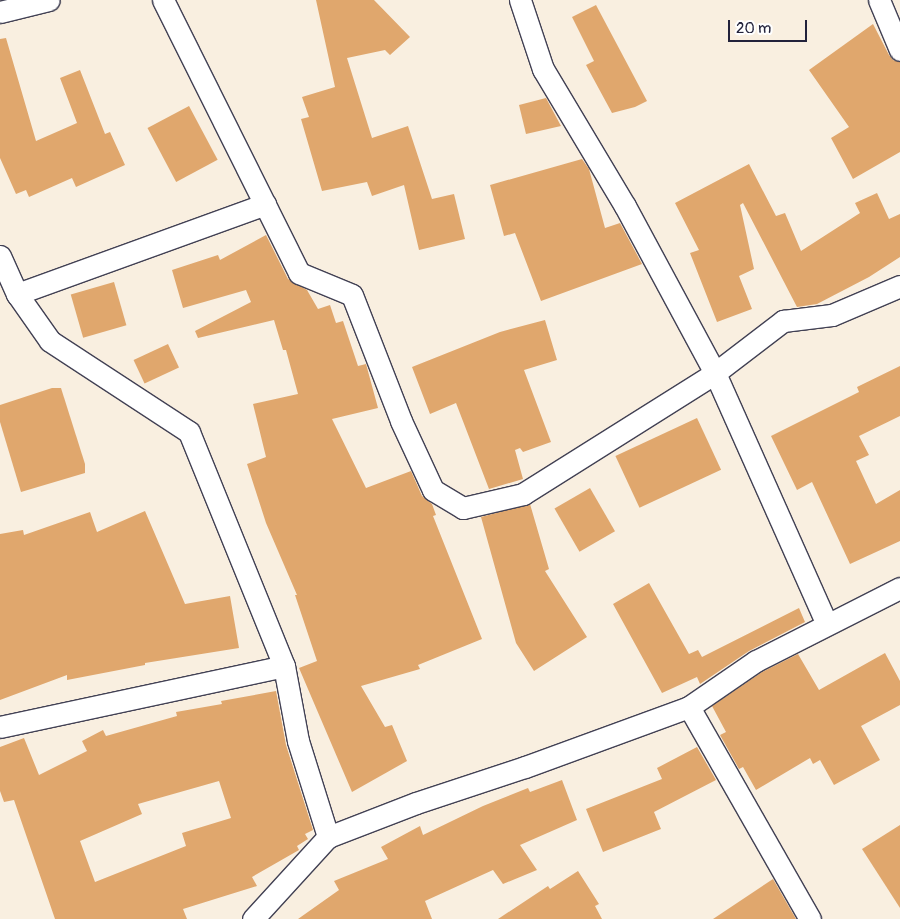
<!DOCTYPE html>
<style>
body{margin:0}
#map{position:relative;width:900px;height:919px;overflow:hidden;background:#f9efe0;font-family:Pangolin,sans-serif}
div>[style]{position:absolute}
.building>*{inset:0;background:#e0a76d;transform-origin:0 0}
.roads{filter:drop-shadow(1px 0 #424154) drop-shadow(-1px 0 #424154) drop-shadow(0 1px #424154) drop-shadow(0 -1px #424154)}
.minor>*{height:21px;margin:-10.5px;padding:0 10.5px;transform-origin:10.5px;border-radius:10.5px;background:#fff}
span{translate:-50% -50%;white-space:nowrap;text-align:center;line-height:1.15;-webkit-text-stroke:4.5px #fff;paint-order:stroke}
.scale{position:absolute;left:728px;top:20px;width:79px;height:22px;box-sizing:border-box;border:2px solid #22223b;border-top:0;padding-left:6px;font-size:15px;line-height:18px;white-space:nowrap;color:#22223b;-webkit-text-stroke:4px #fff;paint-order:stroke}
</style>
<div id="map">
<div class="building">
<i style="clip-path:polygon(316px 0,374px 0,410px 37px,390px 55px,385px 50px,347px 58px,372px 138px,408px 126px,432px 199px,454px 194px,465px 239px,419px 250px,404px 185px,372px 196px,367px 182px,322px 191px,301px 119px,309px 117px,302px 97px,335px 87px)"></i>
<i style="clip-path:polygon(596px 5px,647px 101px,635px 107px,612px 113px,586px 65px,594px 61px,572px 17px)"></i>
<i style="clip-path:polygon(873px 24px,889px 55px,893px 60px,900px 62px,900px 152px,853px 179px,831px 138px,849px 127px,809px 70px)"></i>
<i style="clip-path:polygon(6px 38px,36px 141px,77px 123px,60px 78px,80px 70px,105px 134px,110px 132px,125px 165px,76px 187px,72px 178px,29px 197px,26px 190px,16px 194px,0 158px,0 39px)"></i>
<i style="clip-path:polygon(546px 98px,561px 126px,526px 134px,519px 105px)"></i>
<i style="left:189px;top:106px;width:61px;height:47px;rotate:62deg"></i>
<i style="clip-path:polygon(582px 159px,589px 169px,605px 228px,620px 223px,642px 264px,541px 301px,515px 233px,504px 236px,490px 185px)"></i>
<i style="clip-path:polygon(749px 164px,776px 216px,785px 213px,801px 251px,860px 213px,855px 203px,877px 193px,889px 219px,900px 214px,900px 257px,869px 277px,817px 304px,797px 307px,743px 203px,740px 205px,754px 269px,739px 276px,752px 309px,717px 322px,690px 253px,699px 250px,675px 203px)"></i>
<i style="clip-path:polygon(266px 235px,288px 279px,307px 290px,318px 309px,330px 305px,336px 323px,343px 321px,358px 366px,366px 364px,378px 408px,332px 419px,366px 488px,411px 471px,422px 496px,432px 504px,436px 515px,433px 516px,482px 639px,418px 665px,420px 669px,361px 686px,385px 727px,392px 725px,407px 761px,352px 792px,299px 668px,317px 661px,295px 595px,297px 595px,266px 523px,247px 464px,266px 457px,253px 404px,298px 394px,286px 350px,283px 350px,274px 320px,198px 338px,195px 331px,251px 302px,246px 290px,183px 308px,172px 270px,218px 255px,220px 260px)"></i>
<i style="left:114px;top:282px;width:45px;height:45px;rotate:74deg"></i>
<i style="clip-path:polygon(545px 320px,557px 360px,524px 370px,551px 442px,523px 452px,520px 448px,515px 450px,523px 479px,489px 489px,456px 403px,430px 414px,412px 367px,500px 332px)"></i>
<i style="left:168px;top:344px;width:26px;height:38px;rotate:65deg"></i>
<i style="clip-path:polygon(900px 366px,900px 416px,859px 436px,869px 455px,856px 461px,876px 504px,900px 490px,900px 541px,850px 564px,812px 482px,797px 490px,771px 436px,859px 392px,857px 387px)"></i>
<i style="clip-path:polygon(52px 388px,61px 388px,85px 464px,85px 473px,21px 492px,0 422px,0 405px)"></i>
<i style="left:697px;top:418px;width:57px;height:90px;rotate:65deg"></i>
<i style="left:590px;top:488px;width:50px;height:41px;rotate:60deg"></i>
<i style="clip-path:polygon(530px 504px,549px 569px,545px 571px,587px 637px,534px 671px,516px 643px,481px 517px)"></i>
<i style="clip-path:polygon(145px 511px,185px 604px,230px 596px,239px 648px,145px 663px,145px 665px,67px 680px,67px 675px,0 700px,0 534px,23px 530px,24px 535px,90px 512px,97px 532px)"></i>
<i style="clip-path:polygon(649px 583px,689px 654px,698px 650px,702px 657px,799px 608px,805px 622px,749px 651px,700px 684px,697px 677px,662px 693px,613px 604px)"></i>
<i style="clip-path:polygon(885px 653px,900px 681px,900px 705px,861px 726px,880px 760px,834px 785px,820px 760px,813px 764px,810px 758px,756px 790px,743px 767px,739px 769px,720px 735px,726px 732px,712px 706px,762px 672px,798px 654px,819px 690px)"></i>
<i style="clip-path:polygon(evenodd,276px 691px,286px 745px,313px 830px,305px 834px,308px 839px,297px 846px,299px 850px,252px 877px,257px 886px,183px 909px,187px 919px,55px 919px,14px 800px,4px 802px,0 791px,0 747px,24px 738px,39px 775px,87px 751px,82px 741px,103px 730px,106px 736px,177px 716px,176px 712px,222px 704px,221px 701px,276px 691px,219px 781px,231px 818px,182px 833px,186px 846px,95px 882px,80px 841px,142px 814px,138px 804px,219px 781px)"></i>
<i style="clip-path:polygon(697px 747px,716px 780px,654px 812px,661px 829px,603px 852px,586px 809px,662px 779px,657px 768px)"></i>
<i style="clip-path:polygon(562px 780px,577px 820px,520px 845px,537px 870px,503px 884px,493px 870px,425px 901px,432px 919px,298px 919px,339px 890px,334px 881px,388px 859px,381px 847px,420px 826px,423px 835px,483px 806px,528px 788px,530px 792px)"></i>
<i style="clip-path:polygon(900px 825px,900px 908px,862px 849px)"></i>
<i style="clip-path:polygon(578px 871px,599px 904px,595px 906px,602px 919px,498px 919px,548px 886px,550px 889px)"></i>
<i style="clip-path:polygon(773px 879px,796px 919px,713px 919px)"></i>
</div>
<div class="roads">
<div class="minor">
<i style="left:163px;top:0;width:305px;rotate:63.5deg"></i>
<i style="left:299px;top:273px;width:57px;rotate:22.5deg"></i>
<i style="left:352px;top:295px;width:135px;rotate:68.7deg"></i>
<i style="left:401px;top:421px;width:76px;rotate:65.1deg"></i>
<i style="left:433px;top:490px;width:35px;rotate:31deg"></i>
<i style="left:463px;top:508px;width:62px;rotate:-13.1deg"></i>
<i style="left:523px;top:494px;width:227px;rotate:-32.2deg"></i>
<i style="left:715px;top:373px;width:86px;rotate:-37.4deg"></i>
<i style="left:783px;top:321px;width:49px;rotate:-7deg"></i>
<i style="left:832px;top:315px;width:74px;rotate:-23.1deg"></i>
<i style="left:520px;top:0;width:73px;rotate:71.6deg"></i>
<i style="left:543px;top:69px;width:160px;rotate:59.1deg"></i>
<i style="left:625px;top:206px;width:190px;rotate:61.7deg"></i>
<i style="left:715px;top:373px;width:275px;rotate:66deg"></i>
<i style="left:879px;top:0;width:54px;rotate:67.2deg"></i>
<i style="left:0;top:12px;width:50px;rotate:-13.8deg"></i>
<i style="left:0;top:256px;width:42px;rotate:65.9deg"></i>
<i style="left:17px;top:294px;width:57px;rotate:54.9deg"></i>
<i style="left:50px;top:341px;width:166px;rotate:33.2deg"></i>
<i style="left:189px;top:432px;width:253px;rotate:67.9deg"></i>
<i style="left:284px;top:666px;width:76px;rotate:79.4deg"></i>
<i style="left:298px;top:741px;width:101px;rotate:72.6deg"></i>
<i style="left:17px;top:294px;width:264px;rotate:-19.9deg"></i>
<i style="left:689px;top:707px;width:244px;rotate:60.3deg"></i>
<i style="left:0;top:727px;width:290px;rotate:-12.1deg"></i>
<i style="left:253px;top:919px;width:111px;rotate:-47.6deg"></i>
<i style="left:328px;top:837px;width:94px;rotate:-21.1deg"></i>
<i style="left:416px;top:803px;width:115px;rotate:-18.3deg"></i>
<i style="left:525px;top:767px;width:175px;rotate:-20.1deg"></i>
<i style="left:689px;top:707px;width:81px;rotate:-34.5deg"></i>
<i style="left:756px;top:661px;width:161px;rotate:-26.9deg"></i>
</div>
</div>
<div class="scale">20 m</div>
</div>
